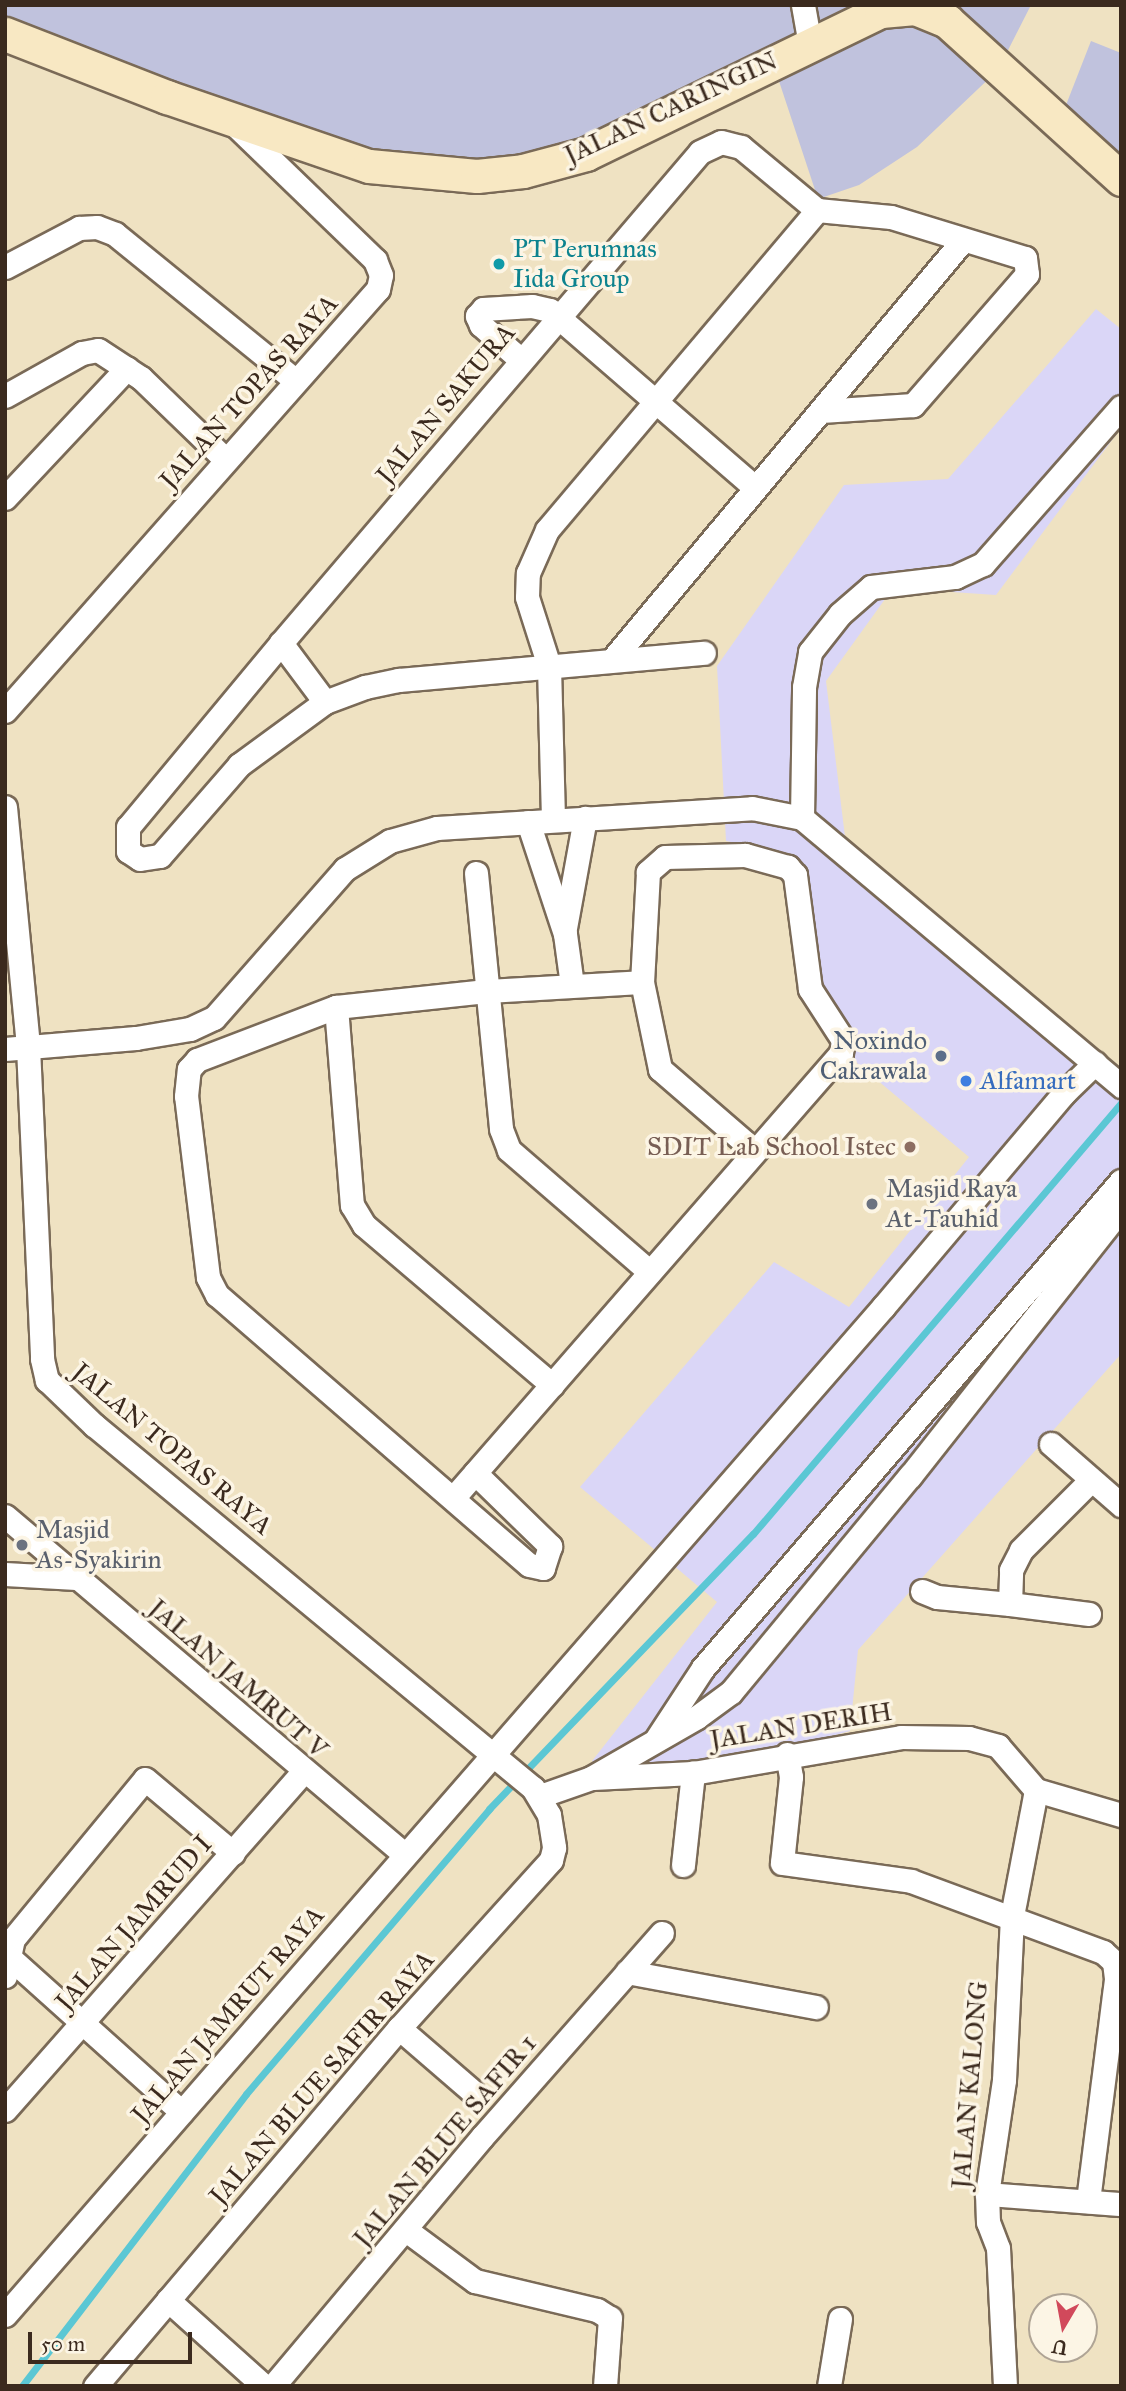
<!DOCTYPE html>
<style>
body{margin:0}
#map{position:relative;width:1126px;height:2391px;overflow:hidden;background:#efe2c2;font-family:"IM FELL Great Primer",serif}
div>[style]{position:absolute}
.built>*{inset:0;background:#dad6f7}
.industrial>*{inset:0;background:#c0c2dd}
.stream>*{height:7px;margin:-3.5px;padding:0 3.5px;transform-origin:3.5px;border-radius:3.5px;background:#5bc7d4}
.roads{filter:drop-shadow(2px 0 #7a6a57) drop-shadow(-2px 0 #7a6a57) drop-shadow(0 2px #7a6a57) drop-shadow(0 -2px #7a6a57)}
.minor>*{height:23px;margin:-11.5px;padding:0 11.5px;transform-origin:11.5px;border-radius:11.5px;background:#fff}
.secondary>*{height:33px;margin:-16.5px;padding:0 16.5px;transform-origin:16.5px;border-radius:16.5px;background:#f8e8c3}
.dots>*{width:19px;height:19px;translate:-50% -50%;box-sizing:border-box;border:4px solid #fcf5e5;border-radius:50%}
span{translate:-50% -50%;white-space:nowrap;text-align:center;line-height:1.15;-webkit-text-stroke:7px #fcf5e5;paint-order:stroke}
.street-label{font-size:26px;color:#3b2a1e}
.culture-label{font-size:26px;color:#0d838f}
.left{translate:0 -50%;text-align:left}
.service-label{font-size:26px;color:#4e5e75}
.right{translate:-100% -50%;text-align:right}
.shop-label{font-size:26px;color:#366cbe}
.education-label{font-size:26px;color:#785e54}
.worship-label{font-size:26px;color:#5b616d}
.frame{position:absolute;inset:0;border:7px solid #3b2a1e;pointer-events:none}
.north{position:absolute;left:1028px;top:2293px;width:70px;height:70px;box-sizing:border-box;background:#fcf5e5;border:2px solid #afa495;border-radius:50%;rotate:190deg;font-size:19px;font-weight:700;line-height:28px;text-align:center;color:#3b2a1e}
.north::after{content:'';display:block;margin:auto;width:24px;height:32px;background:#d1495b;clip-path:polygon(50% 0,100% 100%,50% 72%,0 100%)}
.scale{position:absolute;left:28px;top:2332px;width:164px;height:32px;box-sizing:border-box;border:4px solid #3b2a1e;border-top:0;padding-left:9px;font-size:21px;line-height:24px;white-space:nowrap;color:#3b2a1e;-webkit-text-stroke:5px #fcf5e5;paint-order:stroke}
</style>
<div id="map">
<div class="built">
<i style="clip-path:polygon(1096px 309px,1121px 329px,1121px 428px,996px 595px,893px 588px,826px 681px,846px 845px,1121px 1070px,1121px 1354px,858px 1650px,850px 1731px,719px 1767px,622px 1787px,592px 1761px,717px 1602px,580px 1487px,774px 1262px,849px 1307px,969px 1157px,858px 1064px,808px 999px,803px 877px,786px 853px,726px 841px,717px 666px,844px 485px,948px 479px)"></i>
</div>
<div class="industrial">
<i style="clip-path:polygon(5px 5px,1031px 5px,998px 70px,917px 147px,859px 185px,818px 199px,773px 63px,583px 156px,372px 168px,5px 33px)"></i>
<i style="clip-path:polygon(1091px 41px,1121px 53px,1121px 179px,1057px 128px)"></i>
</div>
<div class="stream">
<i style="left:22px;top:2386px;width:368px;rotate:-52.5deg"></i>
<i style="left:246px;top:2094px;width:375px;rotate:-49.5deg"></i>
<i style="left:489px;top:1809px;width:381px;rotate:-46.2deg"></i>
<i style="left:753px;top:1534px;width:567px;rotate:-49.51deg"></i>
</div>
<div class="roads">
<div class="minor">
<i style="left:803px;top:5px;width:39px;rotate:80deg"></i>
<i style="left:817px;top:210px;width:74px;rotate:5.4deg"></i>
<i style="left:891px;top:217px;width:140px;rotate:17deg"></i>
<i style="left:1025px;top:258px;width:16px;rotate:83deg"></i>
<i style="left:1027px;top:274px;width:174px;rotate:131deg"></i>
<i style="left:913px;top:405px;width:92px;rotate:176.3deg"></i>
<i style="left:5px;top:267px;width:84px;rotate:-27.8deg"></i>
<i style="left:79px;top:228px;width:18px;rotate:-3deg"></i>
<i style="left:97px;top:227px;width:19px;rotate:21deg"></i>
<i style="left:115px;top:234px;width:233px;rotate:39.1deg"></i>
<i style="left:520px;top:359px;width:52px;rotate:-138.9deg"></i>
<i style="left:481px;top:325px;width:10px;rotate:-114deg"></i>
<i style="left:477px;top:316px;width:9px;rotate:-49deg"></i>
<i style="left:483px;top:309px;width:49px;rotate:-3.5deg"></i>
<i style="left:532px;top:306px;width:18px;rotate:13deg"></i>
<i style="left:550px;top:310px;width:270px;rotate:40.9deg"></i>
<i style="left:5px;top:396px;width:88px;rotate:-29.2deg"></i>
<i style="left:82px;top:353px;width:16px;rotate:-11deg"></i>
<i style="left:98px;top:350px;width:51px;rotate:33.1deg"></i>
<i style="left:141px;top:378px;width:118px;rotate:44deg"></i>
<i style="left:5px;top:498px;width:178px;rotate:-46.8deg"></i>
<i style="left:281px;top:643px;width:645px;rotate:-49.52deg"></i>
<i style="left:700px;top:152px;width:23px;rotate:-25deg"></i>
<i style="left:721px;top:142px;width:21px;rotate:14deg"></i>
<i style="left:741px;top:147px;width:99px;rotate:39.7deg"></i>
<i style="left:612px;top:660px;width:547px;rotate:-50.11deg"></i>
<i style="left:325px;top:702px;width:74px;rotate:-126.7deg"></i>
<i style="left:281px;top:643px;width:239px;rotate:129.7deg"></i>
<i style="left:128px;top:827px;width:24px;rotate:90deg"></i>
<i style="left:128px;top:851px;width:14px;rotate:34deg"></i>
<i style="left:140px;top:859px;width:20px;rotate:-9deg"></i>
<i style="left:160px;top:856px;width:121px;rotate:-49deg"></i>
<i style="left:239px;top:765px;width:107px;rotate:-36.2deg"></i>
<i style="left:325px;top:702px;width:43px;rotate:-20.6deg"></i>
<i style="left:365px;top:687px;width:35px;rotate:-12deg"></i>
<i style="left:399px;top:680px;width:306px;rotate:-5.1deg"></i>
<i style="left:5px;top:711px;width:563px;rotate:-48.53deg"></i>
<i style="left:378px;top:289px;width:14px;rotate:-78deg"></i>
<i style="left:381px;top:275px;width:16px;rotate:-112deg"></i>
<i style="left:375px;top:260px;width:196px;rotate:-136deg"></i>
<i style="left:5px;top:807px;width:241px;rotate:84.5deg"></i>
<i style="left:28px;top:1047px;width:312px;rotate:87.4deg"></i>
<i style="left:42px;top:1359px;width:22px;rotate:77deg"></i>
<i style="left:47px;top:1380px;width:65px;rotate:43.8deg"></i>
<i style="left:94px;top:1425px;width:570px;rotate:39.59deg"></i>
<i style="left:533px;top:1788px;width:31px;rotate:59deg"></i>
<i style="left:549px;top:1815px;width:33px;rotate:81deg"></i>
<i style="left:554px;top:1848px;width:12px;rotate:104deg"></i>
<i style="left:551px;top:1860px;width:227px;rotate:132.1deg"></i>
<i style="left:399px;top:2028px;width:470px;rotate:130.3deg"></i>
<i style="left:802px;top:818px;width:131px;rotate:-89.1deg"></i>
<i style="left:804px;top:687px;width:36px;rotate:-80deg"></i>
<i style="left:810px;top:652px;width:48px;rotate:-51.7deg"></i>
<i style="left:840px;top:614px;width:41px;rotate:-41.1deg"></i>
<i style="left:871px;top:587px;width:85px;rotate:-6.8deg"></i>
<i style="left:955px;top:577px;width:31px;rotate:-25deg"></i>
<i style="left:983px;top:564px;width:209px;rotate:-48.7deg"></i>
<i style="left:553px;top:819px;width:153px;rotate:-91.5deg"></i>
<i style="left:549px;top:666px;width:72px;rotate:-107.7deg"></i>
<i style="left:527px;top:597px;width:24px;rotate:-88deg"></i>
<i style="left:528px;top:573px;width:47px;rotate:-66.2deg"></i>
<i style="left:547px;top:530px;width:419px;rotate:-49.8deg"></i>
<i style="left:528px;top:822px;width:118px;rotate:71.7deg"></i>
<i style="left:565px;top:934px;width:51px;rotate:82.2deg"></i>
<i style="left:476px;top:873px;width:257px;rotate:84.4deg"></i>
<i style="left:501px;top:1129px;width:22px;rotate:69deg"></i>
<i style="left:509px;top:1150px;width:186px;rotate:40.9deg"></i>
<i style="left:565px;top:928px;width:112px;rotate:-79.7deg"></i>
<i style="left:336px;top:1007px;width:199px;rotate:85.4deg"></i>
<i style="left:352px;top:1205px;width:23px;rotate:59deg"></i>
<i style="left:364px;top:1225px;width:247px;rotate:40.4deg"></i>
<i style="left:5px;top:1049px;width:131px;rotate:-4.8deg"></i>
<i style="left:136px;top:1038px;width:55px;rotate:-9.5deg"></i>
<i style="left:190px;top:1029px;width:26px;rotate:-25deg"></i>
<i style="left:214px;top:1018px;width:198px;rotate:-48.7deg"></i>
<i style="left:345px;top:869px;width:53px;rotate:-31.9deg"></i>
<i style="left:390px;top:841px;width:49px;rotate:-15.5deg"></i>
<i style="left:437px;top:828px;width:316px;rotate:-3.6deg"></i>
<i style="left:752px;top:808px;width:51px;rotate:11.3deg"></i>
<i style="left:802px;top:818px;width:417px;rotate:40deg"></i>
<i style="left:1051px;top:1444px;width:93px;rotate:41.1deg"></i>
<i style="left:475px;top:1473px;width:105px;rotate:44.2deg"></i>
<i style="left:550px;top:1546px;width:23px;rotate:108deg"></i>
<i style="left:543px;top:1568px;width:14px;rotate:-168deg"></i>
<i style="left:529px;top:1565px;width:413px;rotate:-139.1deg"></i>
<i style="left:217px;top:1295px;width:20px;rotate:-117deg"></i>
<i style="left:208px;top:1277px;width:182px;rotate:-96.9deg"></i>
<i style="left:186px;top:1096px;width:27px;rotate:-84deg"></i>
<i style="left:189px;top:1069px;width:12px;rotate:-48deg"></i>
<i style="left:197px;top:1060px;width:149px;rotate:-20.9deg"></i>
<i style="left:336px;top:1007px;width:151px;rotate:-6.1deg"></i>
<i style="left:486px;top:991px;width:156px;rotate:-3.3deg"></i>
<i style="left:454px;top:1497px;width:589px;rotate:-48.92deg"></i>
<i style="left:841px;top:1053px;width:13px;rotate:-81deg"></i>
<i style="left:843px;top:1040px;width:61px;rotate:-122.9deg"></i>
<i style="left:810px;top:989px;width:115px;rotate:-97.5deg"></i>
<i style="left:795px;top:875px;width:11px;rotate:-131deg"></i>
<i style="left:788px;top:867px;width:45px;rotate:-164.4deg"></i>
<i style="left:745px;top:855px;width:80px;rotate:178.6deg"></i>
<i style="left:665px;top:857px;width:23px;rotate:139deg"></i>
<i style="left:648px;top:872px;width:110px;rotate:93.1deg"></i>
<i style="left:642px;top:982px;width:89px;rotate:78.3deg"></i>
<i style="left:660px;top:1069px;width:125px;rotate:40.8deg"></i>
<i style="left:5px;top:1516px;width:523px;rotate:40.27deg"></i>
<i style="left:5px;top:1574px;width:71px;rotate:3.2deg"></i>
<i style="left:922px;top:1591px;width:16px;rotate:22deg"></i>
<i style="left:937px;top:1597px;width:73px;rotate:5.5deg"></i>
<i style="left:1089px;top:1614px;width:80px;rotate:-172.8deg"></i>
<i style="left:1010px;top:1604px;width:34px;rotate:-88deg"></i>
<i style="left:1011px;top:1570px;width:22px;rotate:-63deg"></i>
<i style="left:1021px;top:1550px;width:99px;rotate:-45deg"></i>
<i style="left:657px;top:1738px;width:84px;rotate:-56.7deg"></i>
<i style="left:703px;top:1668px;width:642px;rotate:-49.36deg"></i>
<i style="left:787px;top:1754px;width:23px;rotate:80deg"></i>
<i style="left:791px;top:1777px;width:86px;rotate:96deg"></i>
<i style="left:782px;top:1863px;width:130px;rotate:7.9deg"></i>
<i style="left:911px;top:1881px;width:205px;rotate:20.3deg"></i>
<i style="left:1103px;top:1952px;width:15px;rotate:42deg"></i>
<i style="left:1114px;top:1962px;width:17px;rotate:83deg"></i>
<i style="left:1116px;top:1979px;width:224px;rotate:97.2deg"></i>
<i style="left:593px;top:1778px;width:100px;rotate:-2.9deg"></i>
<i style="left:693px;top:1773px;width:211px;rotate:-9.8deg"></i>
<i style="left:901px;top:1737px;width:68px;rotate:0.8deg"></i>
<i style="left:969px;top:1738px;width:30px;rotate:15deg"></i>
<i style="left:998px;top:1746px;width:58px;rotate:49.2deg"></i>
<i style="left:1036px;top:1790px;width:89px;rotate:16.4deg"></i>
<i style="left:540px;top:1796px;width:54px;rotate:-19.4deg"></i>
<i style="left:591px;top:1778px;width:122px;rotate:-29.9deg"></i>
<i style="left:697px;top:1717px;width:42px;rotate:-36.3deg"></i>
<i style="left:731px;top:1692px;width:281px;rotate:-50.4deg"></i>
<i style="left:910px;top:1476px;width:340px;rotate:-51.7deg"></i>
<i style="left:683px;top:1865px;width:93px;rotate:-83.8deg"></i>
<i style="left:9px;top:1957px;width:232px;rotate:41.9deg"></i>
<i style="left:627px;top:1972px;width:192px;rotate:10.5deg"></i>
<i style="left:5px;top:1976px;width:38px;rotate:-78deg"></i>
<i style="left:13px;top:1939px;width:207px;rotate:-50.5deg"></i>
<i style="left:145px;top:1779px;width:115px;rotate:40.1deg"></i>
<i style="left:399px;top:2028px;width:96px;rotate:40.8deg"></i>
<i style="left:5px;top:2110px;width:451px;rotate:-48.6deg"></i>
<i style="left:987px;top:2194px;width:134px;rotate:4.3deg"></i>
<i style="left:406px;top:2230px;width:86px;rotate:36.5deg"></i>
<i style="left:475px;top:2281px;width:125px;rotate:13.4deg"></i>
<i style="left:597px;top:2310px;width:15px;rotate:32deg"></i>
<i style="left:610px;top:2318px;width:68px;rotate:94.2deg"></i>
<i style="left:168px;top:2300px;width:129px;rotate:41.9deg"></i>
<i style="left:5px;top:2315px;width:1338px;rotate:-48.94deg"></i>
<i style="left:884px;top:1306px;width:279px;rotate:-49.8deg"></i>
<i style="left:1064px;top:1093px;width:43px;rotate:-44.1deg"></i>
<i style="left:273px;top:2386px;width:325px;rotate:-50deg"></i>
<i style="left:482px;top:2137px;width:272px;rotate:-48.6deg"></i>
<i style="left:829px;top:2386px;width:68px;rotate:-80.7deg"></i>
<i style="left:1005px;top:2386px;width:138px;rotate:-92.9deg"></i>
<i style="left:998px;top:2248px;width:28px;rotate:-111deg"></i>
<i style="left:988px;top:2222px;width:28px;rotate:-92deg"></i>
<i style="left:987px;top:2194px;width:115px;rotate:-81.5deg"></i>
<i style="left:1004px;top:2080px;width:164px;rotate:-87.2deg"></i>
<i style="left:1012px;top:1916px;width:128px;rotate:-79.2deg"></i>
</div>
<div class="secondary">
<i style="left:5px;top:34px;width:174px;rotate:21.3deg"></i>
<i style="left:167px;top:97px;width:213px;rotate:18.9deg"></i>
<i style="left:369px;top:166px;width:108px;rotate:5.3deg"></i>
<i style="left:477px;top:176px;width:46px;rotate:-6.2deg"></i>
<i style="left:523px;top:171px;width:65px;rotate:-15.1deg"></i>
<i style="left:586px;top:154px;width:328px;rotate:-25.9deg"></i>
<i style="left:881px;top:11px;width:34px;rotate:-5deg"></i>
<i style="left:915px;top:8px;width:35px;rotate:22deg"></i>
<i style="left:947px;top:21px;width:235px;rotate:42.2deg"></i>
</div>
</div>
<div class="dots">
<i style="left:499px;top:264px;background:#0f9aa8"></i>
<i style="left:941px;top:1056px;background:#5c6f8a"></i>
<i style="left:966px;top:1081px;background:#3f7fe0"></i>
<i style="left:910px;top:1147px;background:#8d6e63"></i>
<i style="left:872px;top:1204px;background:#6b7280"></i>
<i style="left:22px;top:1545px;background:#6b7280"></i>
</div>
<div class="street-label">
<span style="left:671px;top:108px;rotate:-25deg">JALAN CARINGIN</span>
<span style="left:249px;top:392px;rotate:-48deg">JALAN TOPAS RAYA</span>
<span style="left:446px;top:404px;rotate:-50deg">JALAN SAKURA</span>
<span style="left:172px;top:1449px;rotate:40deg">JALAN TOPAS RAYA</span>
<span style="left:238px;top:1679px;rotate:41deg">JALAN JAMRUT V</span>
<span style="left:801px;top:1726px;rotate:-9deg">JALAN DERIH</span>
<span style="left:134px;top:1923px;rotate:-49deg">JALAN JAMRUD I</span>
<span style="left:228px;top:2015px;rotate:-49deg">JALAN JAMRUT RAYA</span>
<span style="left:322px;top:2078px;rotate:-49deg">JALAN BLUE SAFIR RAYA</span>
<span style="left:970px;top:2085px;rotate:-85deg">JALAN KALONG</span>
<span style="left:445px;top:2141px;rotate:-50deg">JALAN BLUE SAFIR 1</span>
</div>
<div class="culture-label">
<span class="left" style="left:513px;top:264px">PT Perumnas<br>Iida Group</span>
</div>
<div class="service-label">
<span class="right" style="left:927px;top:1056px">Noxindo<br>Cakrawala</span>
</div>
<div class="shop-label">
<span class="left" style="left:980px;top:1081px">Alfamart</span>
</div>
<div class="education-label">
<span class="right" style="left:896px;top:1147px">SDIT Lab School Istec</span>
</div>
<div class="worship-label">
<span class="left" style="left:886px;top:1204px">Masjid Raya<br>At-Tauhid</span>
<span class="left" style="left:36px;top:1545px">Masjid<br>As-Syakirin</span>
</div>
<div class="frame"></div>
<div class="north">U</div>
<div class="scale">50 m</div>
</div>
